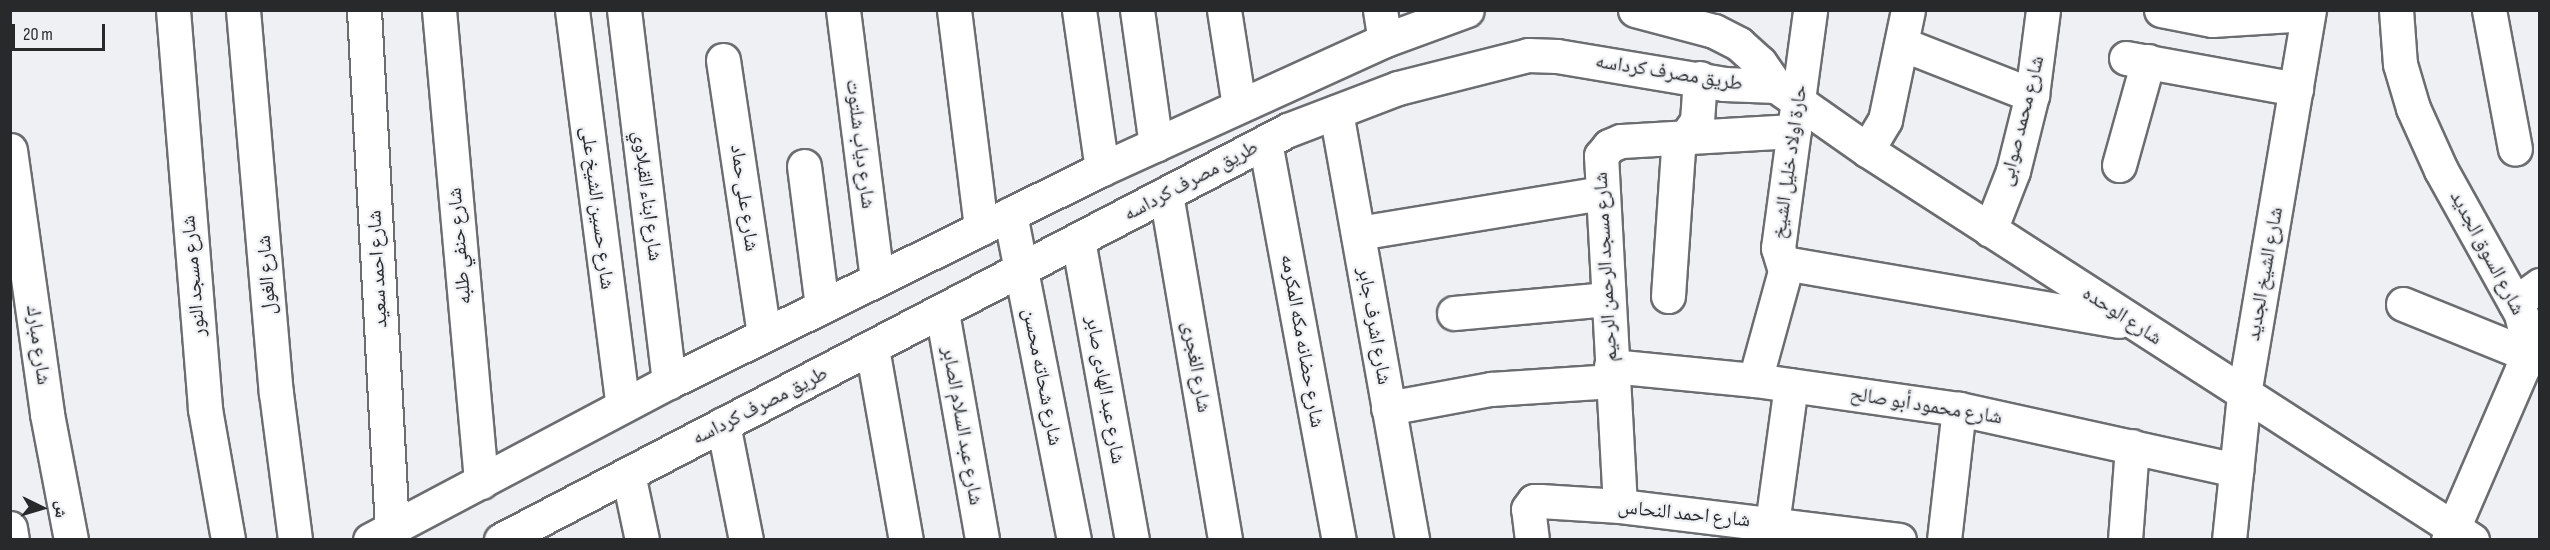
<!DOCTYPE html>
<meta charset="utf-8">
<style>
body{margin:0}
#map{position:relative;width:2550px;height:550px;overflow:hidden;background:#eef0f4;font-family:"Sofia Sans Condensed","Noto Naskh Arabic",sans-serif}
div>[style]{position:absolute}
.roads{filter:drop-shadow(2px 0 #6b6d70) drop-shadow(-2px 0 #6b6d70) drop-shadow(0 2px #6b6d70) drop-shadow(0 -2px #6b6d70)}
.minor>*{height:33px;margin:-16.5px;padding:0 16.5px;transform-origin:16.5px;border-radius:16.5px;background:#fff}
span{translate:-50% -50%;white-space:nowrap;text-align:center;line-height:1.15;-webkit-text-stroke:4.5px #eef0f4;paint-order:stroke}
.street-label{font-size:20px;color:#28292b}
.frame{position:absolute;inset:0;border:12px solid #28292b;pointer-events:none}
.north{position:absolute;left:12px;top:478px;width:60px;height:60px;-webkit-text-stroke:4px #eef0f4;paint-order:stroke;rotate:95deg;font-size:16px;font-weight:700;line-height:24px;text-align:center;color:#28292b}
.north::after{content:'';display:block;margin:auto;width:21px;height:27px;background:#28292b;clip-path:polygon(50% 0,100% 100%,50% 72%,0 100%)}
.scale{position:absolute;left:12px;top:24px;width:93px;height:27px;box-sizing:border-box;border:3px solid #28292b;border-top:0;padding-left:8px;font-size:18px;line-height:21px;white-space:nowrap;color:#28292b;-webkit-text-stroke:4px #eef0f4;paint-order:stroke}
</style>
<div id="map">
<div class="roads">
<div class="minor">
<i style="left:173px;top:10px;width:400px;rotate:85.4deg"></i>
<i style="left:205px;top:409px;width:133px;rotate:80deg"></i>
<i style="left:243px;top:10px;width:384px;rotate:85.1deg"></i>
<i style="left:276px;top:393px;width:148px;rotate:82.6deg"></i>
<i style="left:364px;top:10px;width:519px;rotate:86.91deg"></i>
<i style="left:439px;top:10px;width:474px;rotate:84.9deg"></i>
<i style="left:572px;top:10px;width:399px;rotate:82.7deg"></i>
<i style="left:624px;top:10px;width:375px;rotate:83.1deg"></i>
<i style="left:843px;top:10px;width:270px;rotate:82.8deg"></i>
<i style="left:954px;top:10px;width:220px;rotate:82.9deg"></i>
<i style="left:1079px;top:10px;width:161px;rotate:81.8deg"></i>
<i style="left:1137px;top:10px;width:136px;rotate:82deg"></i>
<i style="left:1224px;top:10px;width:97px;rotate:81.1deg"></i>
<i style="left:1380px;top:10px;width:30px;rotate:81deg"></i>
<i style="left:1635px;top:10px;width:82px;rotate:14.9deg"></i>
<i style="left:1714px;top:31px;width:28px;rotate:27deg"></i>
<i style="left:1739px;top:44px;width:28px;rotate:42deg"></i>
<i style="left:1760px;top:63px;width:28px;rotate:55deg"></i>
<i style="left:1776px;top:86px;width:111px;rotate:35.1deg"></i>
<i style="left:1867px;top:150px;width:720px;rotate:32.81deg"></i>
<i style="left:2161px;top:10px;width:52px;rotate:11.1deg"></i>
<i style="left:2212px;top:20px;width:96px;rotate:-3.6deg"></i>
<i style="left:2396px;top:10px;width:54px;rotate:85.8deg"></i>
<i style="left:2400px;top:64px;width:46px;rotate:73.5deg"></i>
<i style="left:2413px;top:108px;width:68px;rotate:65.7deg"></i>
<i style="left:2441px;top:170px;width:165px;rotate:60.9deg"></i>
<i style="left:2521px;top:314px;width:25px;rotate:76deg"></i>
<i style="left:2527px;top:338px;width:31px;rotate:99deg"></i>
<i style="left:2522px;top:369px;width:186px;rotate:113.4deg"></i>
<i style="left:2489px;top:10px;width:141px;rotate:79.4deg"></i>
<i style="left:1902px;top:44px;width:140px;rotate:21.4deg"></i>
<i style="left:2126px;top:58px;width:173px;rotate:10.3deg"></i>
<i style="left:723px;top:60px;width:278px;rotate:81.5deg"></i>
<i style="left:1336px;top:112px;width:435px;rotate:79.9deg"></i>
<i style="left:1265px;top:142px;width:405px;rotate:79.5deg"></i>
<i style="left:10px;top:150px;width:267px;rotate:82deg"></i>
<i style="left:47px;top:414px;width:128px;rotate:79.2deg"></i>
<i style="left:1867px;top:150px;width:35px;rotate:-59deg"></i>
<i style="left:1885px;top:120px;width:112px;rotate:-78.2deg"></i>
<i style="left:2119px;top:165px;width:108px;rotate:-74.4deg"></i>
<i style="left:804px;top:166px;width:141px;rotate:82.7deg"></i>
<i style="left:1166px;top:194px;width:351px;rotate:80.3deg"></i>
<i style="left:1010px;top:214px;width:332px;rotate:78.9deg"></i>
<i style="left:1990px;top:230px;width:63px;rotate:-68.7deg"></i>
<i style="left:2013px;top:171px;width:78px;rotate:-76deg"></i>
<i style="left:2032px;top:95px;width:86px;rotate:-82.6deg"></i>
<i style="left:1358px;top:233px;width:246px;rotate:-9.3deg"></i>
<i style="left:1078px;top:240px;width:305px;rotate:79.8deg"></i>
<i style="left:1784px;top:263px;width:340px;rotate:9.8deg"></i>
<i style="left:1668px;top:296px;width:148px;rotate:-86.1deg"></i>
<i style="left:1678px;top:148px;width:33px;rotate:-55deg"></i>
<i style="left:1697px;top:121px;width:43px;rotate:-86deg"></i>
<i style="left:2515px;top:303px;width:31px;rotate:-36deg"></i>
<i style="left:2403px;top:304px;width:134px;rotate:22deg"></i>
<i style="left:942px;top:312px;width:231px;rotate:80deg"></i>
<i style="left:1454px;top:313px;width:154px;rotate:-5.2deg"></i>
<i style="left:872px;top:348px;width:195px;rotate:80deg"></i>
<i style="left:1611px;top:366px;width:145px;rotate:5.6deg"></i>
<i style="left:1755px;top:380px;width:206px;rotate:8.1deg"></i>
<i style="left:1959px;top:409px;width:284px;rotate:12.4deg"></i>
<i style="left:1755px;top:380px;width:113px;rotate:-74.6deg"></i>
<i style="left:1785px;top:271px;width:24px;rotate:-107deg"></i>
<i style="left:1778px;top:248px;width:240px;rotate:-82.3deg"></i>
<i style="left:1388px;top:408px;width:105px;rotate:-10.5deg"></i>
<i style="left:1491px;top:389px;width:122px;rotate:-3.8deg"></i>
<i style="left:723px;top:424px;width:118px;rotate:78.8deg"></i>
<i style="left:628px;top:474px;width:67px;rotate:78deg"></i>
<i style="left:1620px;top:506px;width:351px;rotate:-93.1deg"></i>
<i style="left:1601px;top:156px;width:13px;rotate:-51deg"></i>
<i style="left:1609px;top:146px;width:13px;rotate:-23deg"></i>
<i style="left:1621px;top:141px;width:173px;rotate:-3.3deg"></i>
<i style="left:1772px;top:524px;width:140px;rotate:-82.2deg"></i>
<i style="left:10px;top:528px;width:12px;rotate:81deg"></i>
<i style="left:370px;top:540px;width:338px;rotate:-27.9deg"></i>
<i style="left:669px;top:382px;width:483px;rotate:-26.2deg"></i>
<i style="left:1102px;top:169px;width:311px;rotate:-24.5deg"></i>
<i style="left:1385px;top:40px;width:87px;rotate:-20.1deg"></i>
<i style="left:501px;top:540px;width:887px;rotate:-27.52deg"></i>
<i style="left:1288px;top:130px;width:118px;rotate:-20.9deg"></i>
<i style="left:1398px;top:88px;width:134px;rotate:-14.2deg"></i>
<i style="left:1528px;top:55px;width:29px;rotate:2deg"></i>
<i style="left:1557px;top:56px;width:169px;rotate:9.5deg"></i>
<i style="left:1724px;top:84px;width:52px;rotate:2.2deg"></i>
<i style="left:1532px;top:540px;width:31px;rotate:-97deg"></i>
<i style="left:1528px;top:509px;width:10px;rotate:-53deg"></i>
<i style="left:1534px;top:501px;width:6px"></i>
<i style="left:1540px;top:501px;width:80px;rotate:3.6deg"></i>
<i style="left:1620px;top:506px;width:281px;rotate:6.9deg"></i>
<i style="left:1944px;top:540px;width:132px;rotate:-83.5deg"></i>
<i style="left:2125px;top:540px;width:94px;rotate:-85.7deg"></i>
<i style="left:2229px;top:540px;width:147px;rotate:-84.1deg"></i>
<i style="left:2244px;top:394px;width:389px;rotate:-80.4deg"></i>
</div>
</div>
<div class="street-label">
<span style="left:1669px;top:73px;rotate:9deg">طريق مصرف كرداسه</span>
<span style="left:2022px;top:121px;rotate:-76deg">شارع محمد صوابى</span>
<span style="left:860px;top:144px;rotate:83deg">شارع دياب شلتوت</span>
<span style="left:1790px;top:162px;rotate:-82deg">حارة اولاد خليل الشيخ</span>
<span style="left:1191px;top:181px;rotate:-28deg">طريق مصرف كرداسه</span>
<span style="left:647px;top:196px;rotate:83deg">شارع ابناء القبلاوي</span>
<span style="left:744px;top:198px;rotate:82deg">شارع على حماد</span>
<span style="left:597px;top:208px;rotate:83deg">شارع حسين الشيخ على</span>
<span style="left:460px;top:246px;rotate:-95deg">شارع حنفي طلبه</span>
<span style="left:2487px;top:253px;rotate:62deg">شارع السوق الجديد</span>
<span style="left:1606px;top:267px;rotate:-93deg">شارع مسجد الرحمن الرحيم</span>
<span style="left:378px;top:269px;rotate:-93deg">شارع احمد سعيد</span>
<span style="left:2265px;top:274px;rotate:-80deg">شارع الشيخ الجديد</span>
<span style="left:267px;top:275px;rotate:-94deg">شارع الغول</span>
<span style="left:194px;top:276px;rotate:-95deg">شارع مسجد النور</span>
<span style="left:2122px;top:316px;rotate:33deg">شارع الوحده</span>
<span style="left:1374px;top:326px;rotate:80deg">شارع اشرف جابر</span>
<span style="left:1302px;top:341px;rotate:80deg">شارع حضانه مكه المكرمه</span>
<span style="left:38px;top:345px;rotate:82deg">شارع مبارك</span>
<span style="left:1196px;top:367px;rotate:80deg">شارع الغجرى</span>
<span style="left:1042px;top:377px;rotate:79deg">شارع شحاته محسن</span>
<span style="left:1105px;top:390px;rotate:80deg">شارع عبد الهادى صابر</span>
<span style="left:760px;top:406px;rotate:-27deg">طريق مصرف كرداسه</span>
<span style="left:1926px;top:406px;rotate:9deg">شارع محمود أبو صالح</span>
<span style="left:962px;top:426px;rotate:80deg">شارع عبد السلام الصابر</span>
<span style="left:1684px;top:514px;rotate:6deg">شارع احمد النحاس</span>
</div>
<div class="frame"></div>
<div class="north">ش</div>
<div class="scale">20 m</div>
</div>
